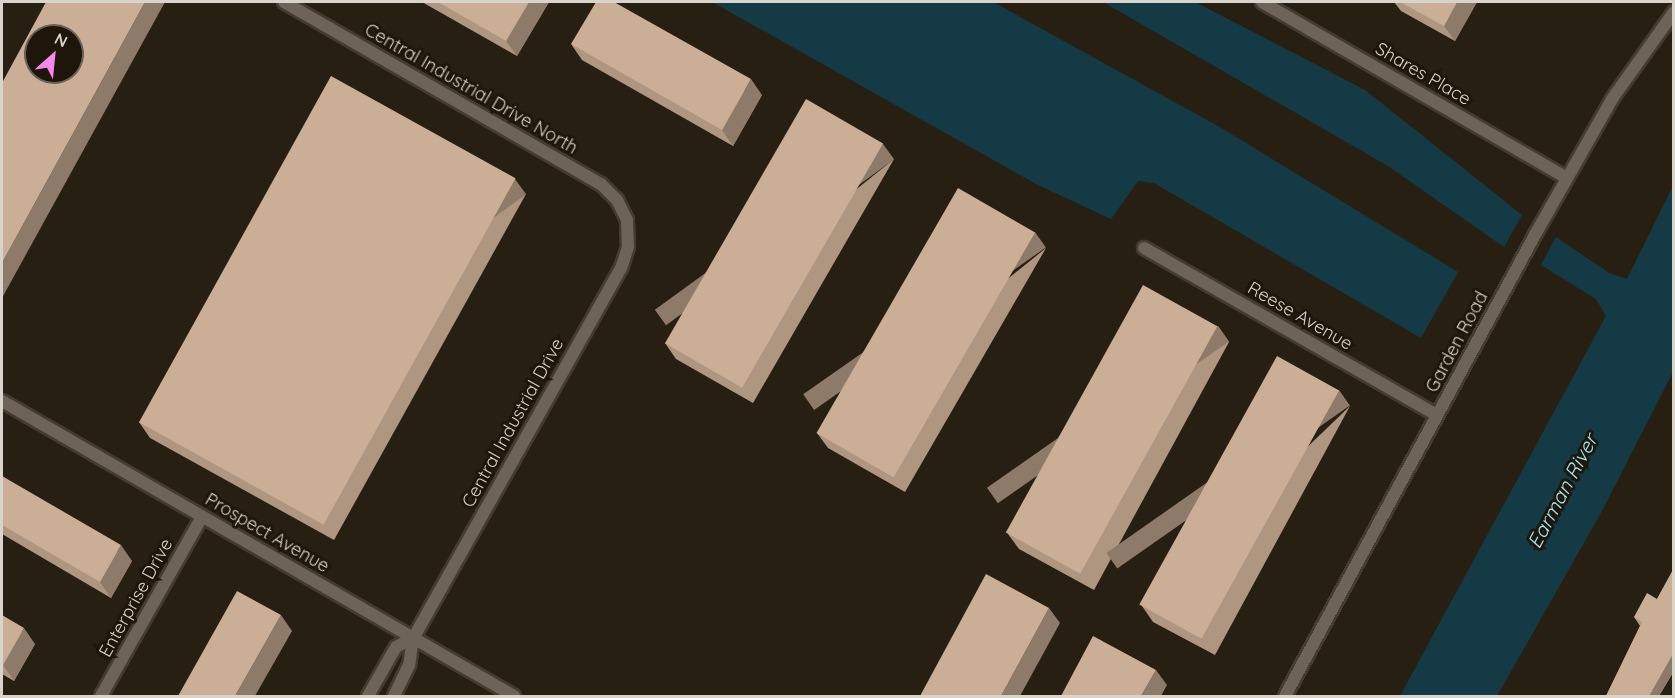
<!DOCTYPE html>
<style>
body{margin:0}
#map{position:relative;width:1675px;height:698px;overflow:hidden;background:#281f13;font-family:Quicksand,sans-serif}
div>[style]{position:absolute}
.water>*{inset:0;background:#143b45}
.roads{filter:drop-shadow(2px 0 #443c30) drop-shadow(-2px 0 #443c30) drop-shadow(0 2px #443c30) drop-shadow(0 -2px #443c30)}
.minor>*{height:12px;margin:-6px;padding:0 6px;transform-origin:6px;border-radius:6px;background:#6e6359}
.tertiary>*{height:12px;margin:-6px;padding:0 6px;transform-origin:6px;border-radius:6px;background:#6e6359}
.wall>*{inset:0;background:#ae9681}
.shaded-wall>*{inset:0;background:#8d7a69;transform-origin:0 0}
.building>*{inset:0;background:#caae96;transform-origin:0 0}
span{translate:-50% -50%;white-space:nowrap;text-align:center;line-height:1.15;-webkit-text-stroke:6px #1e160a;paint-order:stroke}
.street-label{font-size:18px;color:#d8d3cb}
.water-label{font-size:20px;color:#a2eafd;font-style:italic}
.frame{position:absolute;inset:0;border:3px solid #d8d3cb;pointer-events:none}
.north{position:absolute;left:24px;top:24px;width:60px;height:60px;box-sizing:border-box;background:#1e160a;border:2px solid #686257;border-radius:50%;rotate:27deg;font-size:16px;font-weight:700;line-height:24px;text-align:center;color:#d8d3cb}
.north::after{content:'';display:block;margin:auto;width:21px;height:27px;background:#f788eb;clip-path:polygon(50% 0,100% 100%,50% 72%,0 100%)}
</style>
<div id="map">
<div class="water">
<i style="clip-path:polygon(712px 2px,993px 2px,1218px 126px,1458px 272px,1421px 338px,1154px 183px,1138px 181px,1111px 219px,1038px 185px)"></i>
<i style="clip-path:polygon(1103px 2px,1195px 2px,1365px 90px,1522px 215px,1504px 247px,1388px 166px)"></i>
<i style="clip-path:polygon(1673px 186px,1673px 372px,1602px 511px,1497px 696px,1400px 696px,1606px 316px,1596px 299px,1541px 265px,1556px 237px,1609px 273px,1627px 279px)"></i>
</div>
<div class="roads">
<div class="minor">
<i style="left:284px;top:2px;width:366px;rotate:29.9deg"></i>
<i style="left:601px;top:184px;width:23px;rotate:45deg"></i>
<i style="left:617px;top:200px;width:22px;rotate:63deg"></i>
<i style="left:627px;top:220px;width:27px;rotate:88deg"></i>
<i style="left:628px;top:247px;width:22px;rotate:108deg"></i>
<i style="left:621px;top:268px;width:424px;rotate:119.3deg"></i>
<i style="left:413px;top:638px;width:27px;rotate:98deg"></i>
<i style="left:409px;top:665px;width:34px;rotate:116deg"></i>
<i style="left:1262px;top:2px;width:352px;rotate:30deg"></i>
<i style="left:1144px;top:248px;width:337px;rotate:29.7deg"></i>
<i style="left:2px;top:401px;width:591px;rotate:29.95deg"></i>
<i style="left:101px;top:696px;width:206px;rotate:-60.6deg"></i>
<i style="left:368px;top:696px;width:56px;rotate:-60.3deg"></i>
<i style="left:396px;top:647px;width:19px;rotate:-28deg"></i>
</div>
<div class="tertiary">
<i style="left:1285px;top:696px;width:527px;rotate:-61.54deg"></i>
<i style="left:1536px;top:233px;width:154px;rotate:-60.4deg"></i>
<i style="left:1612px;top:99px;width:107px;rotate:-54.5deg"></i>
</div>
</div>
<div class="wall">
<i style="clip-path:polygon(422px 2px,549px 2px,517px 56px)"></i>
<i style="clip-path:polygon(1394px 2px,1477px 2px,1455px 41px,1401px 11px)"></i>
<i style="clip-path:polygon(571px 44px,762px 95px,733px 146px,582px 60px)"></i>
<i style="clip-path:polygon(894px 159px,753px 403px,676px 359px,665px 343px)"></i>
<i style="clip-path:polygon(526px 194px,334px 540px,150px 438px,139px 422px)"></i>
<i style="clip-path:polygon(1046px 248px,905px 492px,828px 448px,817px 433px)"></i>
<i style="clip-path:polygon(1218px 326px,1229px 342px,1094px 590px,1019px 549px,1008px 534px)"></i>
<i style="clip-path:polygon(1350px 406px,1215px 655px,1153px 622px,1142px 606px)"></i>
<i style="clip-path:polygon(2px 476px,132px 561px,111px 598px,2px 534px)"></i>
<i style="clip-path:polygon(1674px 568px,1674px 671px,1659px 696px,1606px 696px,1640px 626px,1634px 617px,1657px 599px)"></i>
<i style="clip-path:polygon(2px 615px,35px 644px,14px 681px,2px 674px)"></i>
</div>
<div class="shaded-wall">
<i style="clip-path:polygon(145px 2px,165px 2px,2px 298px,2px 263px)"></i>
<i style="clip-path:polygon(529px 2px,549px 2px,517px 56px,506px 41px)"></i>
<i style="clip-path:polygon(1457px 2px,1477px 2px,1455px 41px,1444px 26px)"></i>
<i style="clip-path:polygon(751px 79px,762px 95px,733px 146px,722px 130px)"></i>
<i style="left:883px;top:144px;width:19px;height:282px;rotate:54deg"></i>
<i style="left:515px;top:179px;width:19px;height:395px;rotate:54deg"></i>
<i style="left:1035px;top:232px;width:19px;height:283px;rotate:55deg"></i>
<i style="left:1218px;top:326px;width:19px;height:282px;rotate:55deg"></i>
<i style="left:1339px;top:390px;width:19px;height:284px;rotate:55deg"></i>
<i style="clip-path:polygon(121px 545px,132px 561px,111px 598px,100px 582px)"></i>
<i style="clip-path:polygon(1049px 608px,1060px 623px,1020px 696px,1001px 696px)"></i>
<i style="clip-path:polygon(281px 615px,292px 631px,255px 696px,235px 696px)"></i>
<i style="clip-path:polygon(24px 628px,35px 644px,14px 681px,3px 665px)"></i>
<i style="clip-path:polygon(1674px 652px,1674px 671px,1659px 696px,1649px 696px)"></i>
<i style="clip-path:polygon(1156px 670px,1167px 685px,1161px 696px,1141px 696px)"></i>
</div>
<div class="building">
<i style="clip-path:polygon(evenodd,46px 2px,145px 2px,2px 263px,2px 83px,46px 2px,36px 36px,72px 36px,72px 72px,36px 72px,36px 36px)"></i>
<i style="clip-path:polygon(438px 2px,529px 2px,506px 41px)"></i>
<i style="clip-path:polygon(596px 2px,614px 2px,751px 79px,722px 130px,571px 44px)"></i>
<i style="clip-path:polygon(1400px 2px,1457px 2px,1444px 26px)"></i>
<i style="left:331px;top:76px;width:211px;height:396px;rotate:29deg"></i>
<i style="left:806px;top:99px;width:89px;height:282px;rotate:30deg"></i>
<i style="left:958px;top:188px;width:89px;height:283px;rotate:30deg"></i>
<i style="left:1143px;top:285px;width:85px;height:283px;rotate:29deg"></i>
<i style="left:1277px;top:356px;width:71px;height:284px;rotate:29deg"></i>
<i style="clip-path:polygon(2px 476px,121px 545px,100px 582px,2px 525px)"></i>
<i style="clip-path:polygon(1674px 568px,1674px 652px,1649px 696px,1606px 696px,1642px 622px,1634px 617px,1647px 593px,1657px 599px)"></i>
<i style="clip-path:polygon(986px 574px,1049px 608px,1001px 696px,920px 696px)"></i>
<i style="clip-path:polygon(237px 591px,281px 615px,235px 696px,178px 696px)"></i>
<i style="clip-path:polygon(2px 615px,24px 628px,3px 665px,2px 664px)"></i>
<i style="clip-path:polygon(1093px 636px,1156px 670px,1141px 696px,1061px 696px)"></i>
</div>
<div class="street-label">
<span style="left:1423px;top:74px;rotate:30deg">Shares Place</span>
<span style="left:471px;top:89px;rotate:30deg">Central Industrial Drive North</span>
<span style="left:1300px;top:316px;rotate:30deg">Reese Avenue</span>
<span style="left:1457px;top:342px;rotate:-62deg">Garden Road</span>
<span style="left:513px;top:423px;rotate:-61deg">Central Industrial Drive</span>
<span style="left:267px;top:533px;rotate:30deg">Prospect Avenue</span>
<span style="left:136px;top:598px;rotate:-61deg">Enterprise Drive</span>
</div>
<div class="water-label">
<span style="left:1562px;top:491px;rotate:-62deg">Earman River</span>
</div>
<div class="frame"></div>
<div class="north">N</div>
</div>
